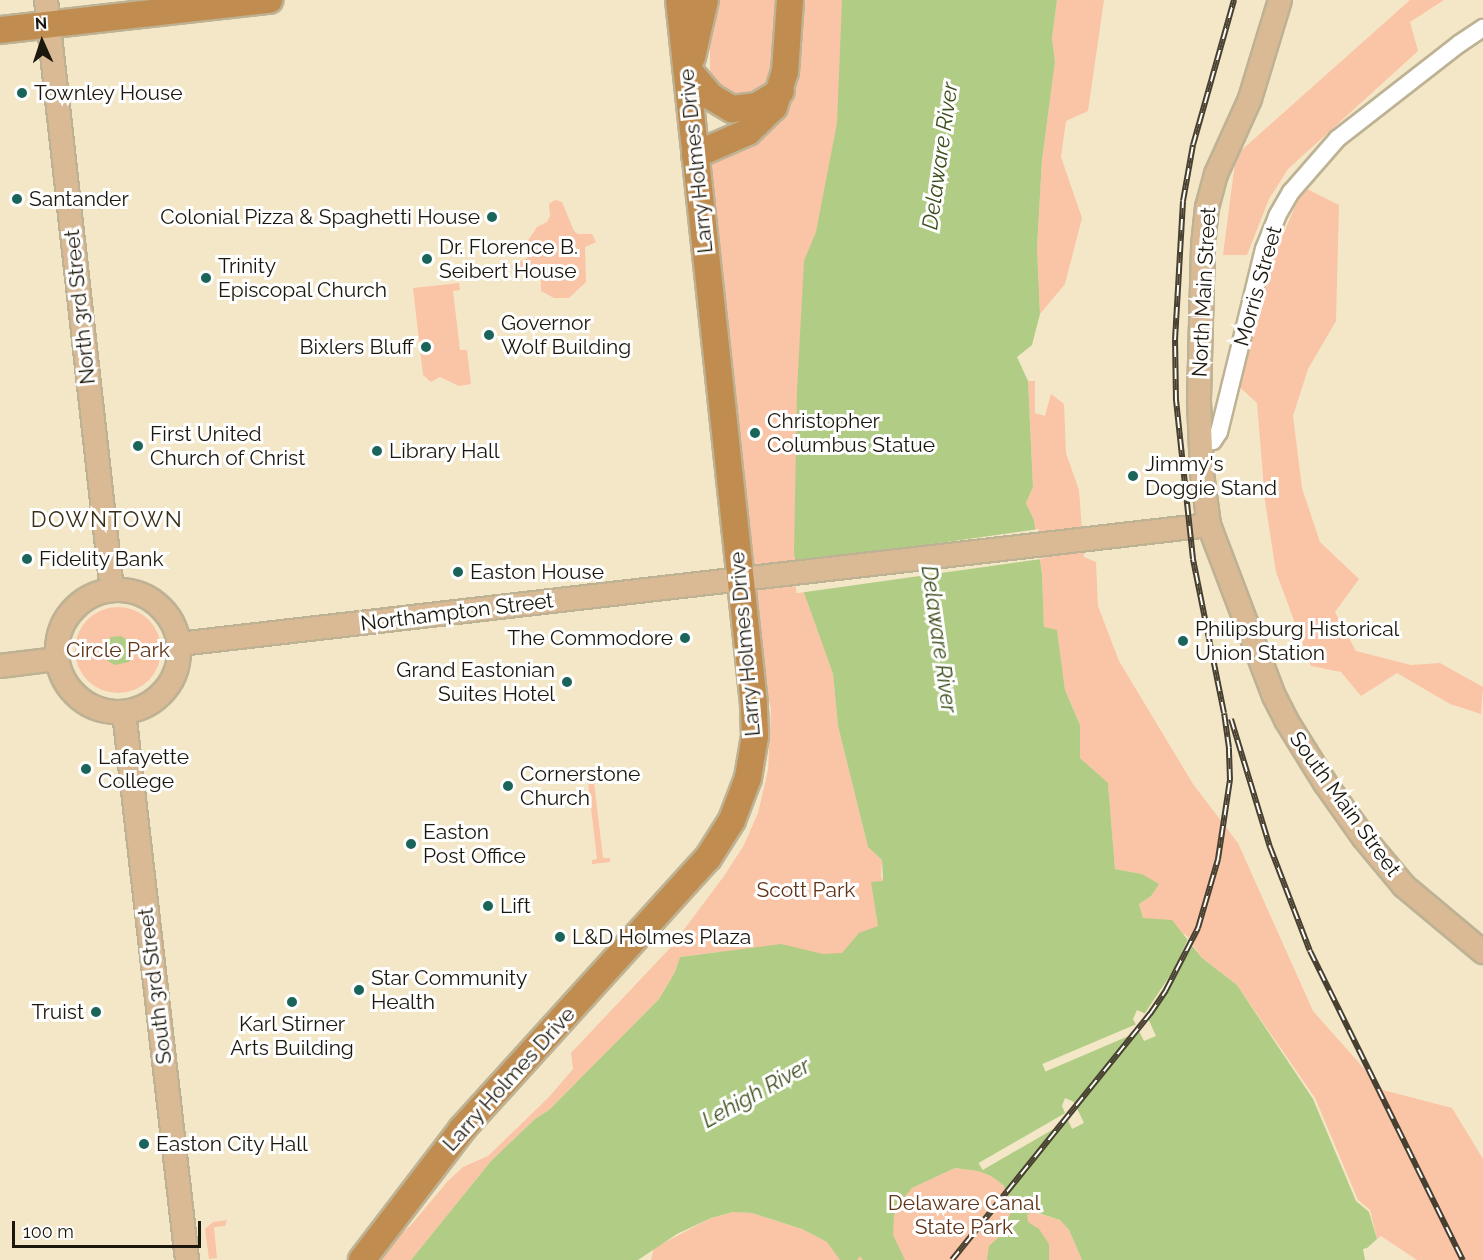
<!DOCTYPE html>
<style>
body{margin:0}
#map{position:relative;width:1483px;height:1260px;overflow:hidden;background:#f4e7c7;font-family:Raleway,sans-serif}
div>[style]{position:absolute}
.green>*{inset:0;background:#fac4a6}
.round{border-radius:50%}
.water>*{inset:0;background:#b1cd85}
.pier>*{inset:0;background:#f4e7c7;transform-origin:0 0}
.roads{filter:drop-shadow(2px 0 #beb294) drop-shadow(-2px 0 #beb294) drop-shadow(0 2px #beb294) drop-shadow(0 -2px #beb294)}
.minor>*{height:16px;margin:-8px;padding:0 8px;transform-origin:8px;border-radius:8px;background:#fff}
.major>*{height:22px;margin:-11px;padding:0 11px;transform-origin:11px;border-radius:11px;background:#d9ba95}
.major>.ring{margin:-11px;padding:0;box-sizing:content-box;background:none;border:22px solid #d9ba95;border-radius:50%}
.highway>*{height:26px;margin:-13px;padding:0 13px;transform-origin:13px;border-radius:13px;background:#c08c4f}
.rail>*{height:6px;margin-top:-3px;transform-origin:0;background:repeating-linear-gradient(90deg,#fff 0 11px,#474031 0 22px);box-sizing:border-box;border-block:2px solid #474031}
.dots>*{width:16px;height:16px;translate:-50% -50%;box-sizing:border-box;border:3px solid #fff;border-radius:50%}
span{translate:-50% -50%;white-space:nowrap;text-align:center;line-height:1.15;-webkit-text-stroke:6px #fff;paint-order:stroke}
.poi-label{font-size:21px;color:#1c170c}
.left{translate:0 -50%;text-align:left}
.right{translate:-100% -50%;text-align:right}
.street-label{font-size:21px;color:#1c170c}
.park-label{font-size:21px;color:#633518}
.water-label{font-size:22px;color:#3c4e1b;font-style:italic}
.neighbourhood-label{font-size:22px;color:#3a2f15;letter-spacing:1.5px}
.north{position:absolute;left:12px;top:12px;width:60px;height:60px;-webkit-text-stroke:4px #fff;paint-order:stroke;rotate:357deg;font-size:16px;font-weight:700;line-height:24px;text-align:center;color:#1c170c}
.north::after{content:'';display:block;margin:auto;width:21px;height:27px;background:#1c170c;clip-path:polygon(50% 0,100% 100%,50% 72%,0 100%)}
.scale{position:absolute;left:12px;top:1221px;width:189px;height:27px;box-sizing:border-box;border:3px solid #1c170c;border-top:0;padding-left:8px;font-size:18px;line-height:21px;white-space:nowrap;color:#1c170c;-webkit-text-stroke:4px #fff;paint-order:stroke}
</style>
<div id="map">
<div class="green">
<i style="clip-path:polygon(717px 0,783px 0,768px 93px,724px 101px,710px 76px,710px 23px)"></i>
<i style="clip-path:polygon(790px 0,853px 0,807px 601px,833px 674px,838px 726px,868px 847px,882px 860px,881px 875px,897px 927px,880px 956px,718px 952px,680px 957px,675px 972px,659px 999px,549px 1110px,535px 1119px,491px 1161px,411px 1260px,362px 1260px,381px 1232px,395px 1239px,411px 1225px,448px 1181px,463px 1167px,488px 1156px,549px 1097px,573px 1069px,571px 1053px,671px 947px,724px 876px,744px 845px,758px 813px,768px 770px,771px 709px,740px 578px,695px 155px,762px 121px)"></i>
<i style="clip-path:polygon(1057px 0,1104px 0,1088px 111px,1066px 121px,1061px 157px,1082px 218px,1065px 284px,1040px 314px,1037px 248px,1042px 160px,1055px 62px,1052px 38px)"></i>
<i style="clip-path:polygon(1410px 0,1444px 0,1410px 22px,1418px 51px,1288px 169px,1269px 199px,1247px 255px,1223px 255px,1236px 155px)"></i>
<i style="clip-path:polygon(1303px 187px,1339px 205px,1336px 321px,1308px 369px,1293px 416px,1302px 488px,1320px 542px,1359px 579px,1335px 612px,1356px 651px,1411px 665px,1440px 663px,1483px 687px,1481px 714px,1450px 704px,1397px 673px,1361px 696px,1341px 672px,1311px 666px,1276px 572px,1265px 501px,1257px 403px,1234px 382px,1256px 300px)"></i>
<i style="clip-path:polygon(555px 200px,562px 202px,574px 231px,578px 234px,592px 234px,596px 242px,585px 247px,586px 282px,569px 298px,554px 298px,541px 291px,541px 278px,532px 266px,513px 270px,511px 266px,527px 258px,527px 242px,537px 227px,547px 222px,550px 216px,549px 204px)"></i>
<i style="clip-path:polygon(459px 283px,460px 290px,453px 291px,460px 350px,467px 350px,471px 384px,459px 386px,440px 377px,431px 382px,423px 375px,413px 288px)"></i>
<i style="clip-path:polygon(1028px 381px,1035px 381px,1035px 413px,1045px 416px,1051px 394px,1064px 404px,1066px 453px,1079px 490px,1084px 557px,1096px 562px,1098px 606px,1119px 661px,1193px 784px,1238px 843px,1313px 1011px,1383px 1090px,1452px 1108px,1483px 1159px,1483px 1260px,1417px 1260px,1381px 1236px,1377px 1239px,1370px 1210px,1358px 1200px,1315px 1098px,1237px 985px,1202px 958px,1186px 935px,1143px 918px,1139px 904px,1151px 896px,1142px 874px,1115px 869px,1108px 784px,1080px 758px,1080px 725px,1065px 690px,1057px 631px,1044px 627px,1042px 574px,1034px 520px,1026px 503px,1033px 487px)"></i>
<i class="round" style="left:75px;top:607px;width:86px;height:86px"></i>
<i style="clip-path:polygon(600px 776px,600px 780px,594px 782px,603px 858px,610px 858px,610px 862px,592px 864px,592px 860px,597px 859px,588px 782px,582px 783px,581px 778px)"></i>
<i style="clip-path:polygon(955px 1168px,978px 1171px,991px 1176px,1003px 1185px,1015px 1207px,1060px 1220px,1069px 1230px,1082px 1260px,651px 1260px,654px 1248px,711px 1218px,733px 1212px,752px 1213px,802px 1229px,827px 1242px,912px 1188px)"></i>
<i style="clip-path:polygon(227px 1220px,225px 1226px,214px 1227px,217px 1258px,209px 1259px,205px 1229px,213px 1222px)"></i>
</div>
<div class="water">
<i style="clip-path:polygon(evenodd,842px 0,1057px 0,1052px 38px,1055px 62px,1042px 160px,1037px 248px,1040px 314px,1032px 345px,1017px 357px,1028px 381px,1033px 487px,1026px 503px,1034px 520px,1042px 574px,1044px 627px,1057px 630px,1065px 690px,1080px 725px,1080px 758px,1108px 783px,1115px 869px,1142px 874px,1159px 884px,1151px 896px,1139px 904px,1143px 918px,1172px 920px,1202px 958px,1237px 985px,1313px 1099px,1356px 1201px,1369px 1212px,1377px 1239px,1367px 1248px,1363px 1249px,1365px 1260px,1082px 1260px,1069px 1230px,1060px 1220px,1032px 1211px,1027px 1215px,1028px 1222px,1039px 1229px,1049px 1244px,1049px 1260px,987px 1260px,989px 1246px,999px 1237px,1014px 1206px,1003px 1185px,991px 1176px,978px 1171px,955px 1168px,912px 1188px,900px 1202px,894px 1215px,893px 1235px,905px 1260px,863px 1260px,860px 1256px,857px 1260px,840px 1260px,827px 1242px,802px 1229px,752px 1213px,733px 1212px,711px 1218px,677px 1234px,638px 1260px,411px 1260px,491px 1161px,535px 1119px,549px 1110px,659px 999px,675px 972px,680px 957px,781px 944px,823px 954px,842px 953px,859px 933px,878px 926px,871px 882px,883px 881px,882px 860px,868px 847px,838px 726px,833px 674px,803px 590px,794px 554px,797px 390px,804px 261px,816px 232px,837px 123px,842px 0,1137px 1010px,1146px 1014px,1156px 1036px,1144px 1041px,1133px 1019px,1137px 1010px,842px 0,1065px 1098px,1074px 1102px,1084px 1123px,1072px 1129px,1062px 1106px,1065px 1098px)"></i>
<i style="clip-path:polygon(121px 636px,129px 641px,133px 654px,129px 662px,115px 665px,106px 660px,103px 650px,111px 637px)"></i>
</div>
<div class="pier">
<i style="left:1039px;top:529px;width:30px;height:249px;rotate:82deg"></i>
<i style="clip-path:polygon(1190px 935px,1195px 942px,1147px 1023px,1143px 1016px,1173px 971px)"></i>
<i style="left:1139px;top:1023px;width:8px;height:105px;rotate:67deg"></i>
<i style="left:1067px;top:1112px;width:8px;height:102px;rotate:60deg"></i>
</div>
<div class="roads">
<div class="minor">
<i style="left:1201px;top:443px;width:12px;rotate:-9deg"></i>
<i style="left:1213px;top:441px;width:11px;rotate:-56deg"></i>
<i style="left:1219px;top:432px;width:188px;rotate:-76.2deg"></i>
<i style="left:1264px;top:249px;width:35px;rotate:-68deg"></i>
<i style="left:1277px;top:216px;width:28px;rotate:-60deg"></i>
<i style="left:1291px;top:192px;width:70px;rotate:-49deg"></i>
<i style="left:1337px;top:139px;width:155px;rotate:-37.9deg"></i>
<i style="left:1459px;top:44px;width:29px;rotate:-34deg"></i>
</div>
<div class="major">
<i style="left:46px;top:0;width:594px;rotate:83.62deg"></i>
<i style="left:1280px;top:0;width:103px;rotate:106.9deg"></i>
<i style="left:1250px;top:99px;width:82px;rotate:114.4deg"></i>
<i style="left:1216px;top:174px;width:34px;rotate:105deg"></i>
<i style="left:1207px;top:207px;width:39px;rotate:96deg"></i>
<i style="left:1203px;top:246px;width:156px;rotate:91.5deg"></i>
<i style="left:1199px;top:402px;width:71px;rotate:87.6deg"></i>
<i style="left:1202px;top:473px;width:52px;rotate:82.3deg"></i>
<i style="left:1209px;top:525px;width:183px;rotate:69.2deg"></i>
<i style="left:1274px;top:696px;width:27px;rotate:63deg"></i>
<i style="left:1286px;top:720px;width:74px;rotate:58.2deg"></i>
<i style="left:1325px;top:783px;width:67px;rotate:54.7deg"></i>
<i style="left:1364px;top:838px;width:62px;rotate:50.2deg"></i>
<i style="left:1404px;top:886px;width:103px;rotate:39.9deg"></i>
<i class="ring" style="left:57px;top:590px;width:100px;height:100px"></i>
<i style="left:179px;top:644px;width:1037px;rotate:-6.59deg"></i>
<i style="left:0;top:666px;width:56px;rotate:-7.1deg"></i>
<i style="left:124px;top:712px;width:552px;rotate:83.44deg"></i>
</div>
<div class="highway">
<i style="left:0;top:30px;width:271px;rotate:-6.4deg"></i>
<i style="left:692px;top:57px;width:58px;rotate:-77.2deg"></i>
<i style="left:686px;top:67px;width:38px;rotate:50deg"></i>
<i style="left:710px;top:96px;width:26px;rotate:31deg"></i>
<i style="left:732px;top:109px;width:25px;rotate:-7deg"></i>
<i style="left:757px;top:106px;width:28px;rotate:-32deg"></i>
<i style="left:695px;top:155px;width:58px;rotate:-23.5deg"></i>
<i style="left:748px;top:132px;width:36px;rotate:-44deg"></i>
<i style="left:774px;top:107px;width:37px;rotate:-73deg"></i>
<i style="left:785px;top:72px;width:72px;rotate:-86deg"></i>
<i style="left:362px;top:1260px;width:165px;rotate:-52.6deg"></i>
<i style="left:462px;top:1129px;width:366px;rotate:-47.8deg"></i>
<i style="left:708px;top:858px;width:45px;rotate:-57.7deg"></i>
<i style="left:732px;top:820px;width:45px;rotate:-69.1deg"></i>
<i style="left:748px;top:778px;width:43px;rotate:-80.5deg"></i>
<i style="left:755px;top:736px;width:32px;rotate:-92deg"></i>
<i style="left:754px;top:704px;width:708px;rotate:-96.08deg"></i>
</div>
</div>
<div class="rail">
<i style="left:1231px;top:719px;width:134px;rotate:73.1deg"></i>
<i style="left:1270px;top:847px;width:111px;rotate:69deg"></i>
<i style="left:1310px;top:951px;width:345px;rotate:63.7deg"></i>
<i style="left:952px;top:1260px;width:316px;rotate:-51.2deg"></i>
<i style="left:1150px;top:1014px;width:29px;rotate:-56deg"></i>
<i style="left:1166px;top:990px;width:70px;rotate:-62.7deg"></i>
<i style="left:1198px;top:928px;width:72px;rotate:-73.8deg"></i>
<i style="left:1218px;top:859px;width:80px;rotate:-81.4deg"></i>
<i style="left:1230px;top:780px;width:32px;rotate:-92deg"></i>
<i style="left:1229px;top:748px;width:35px;rotate:-98deg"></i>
<i style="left:1224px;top:713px;width:157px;rotate:-101.4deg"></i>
<i style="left:1193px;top:559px;width:159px;rotate:-96.1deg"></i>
<i style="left:1176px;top:401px;width:61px;rotate:-90.9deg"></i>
<i style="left:1175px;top:340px;width:139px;rotate:-86.7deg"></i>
<i style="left:1183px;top:201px;width:57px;rotate:-79.9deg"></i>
<i style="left:1193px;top:145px;width:151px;rotate:-74.2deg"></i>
</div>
<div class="dots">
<i style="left:22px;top:93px;background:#1a645a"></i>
<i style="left:17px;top:199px;background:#1a645a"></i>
<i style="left:492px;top:217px;background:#1a645a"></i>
<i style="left:427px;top:259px;background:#1a645a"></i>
<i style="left:206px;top:278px;background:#1a645a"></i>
<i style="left:489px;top:335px;background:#1a645a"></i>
<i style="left:426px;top:347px;background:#1a645a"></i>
<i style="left:755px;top:433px;background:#1a645a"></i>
<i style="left:138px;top:446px;background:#1a645a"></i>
<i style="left:377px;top:451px;background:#1a645a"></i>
<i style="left:1133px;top:476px;background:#1a645a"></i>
<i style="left:27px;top:559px;background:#1a645a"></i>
<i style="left:458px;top:572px;background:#1a645a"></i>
<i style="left:685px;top:638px;background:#1a645a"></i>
<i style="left:1183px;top:641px;background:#1a645a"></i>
<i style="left:567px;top:682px;background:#1a645a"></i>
<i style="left:86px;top:769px;background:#1a645a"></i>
<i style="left:508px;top:786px;background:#1a645a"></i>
<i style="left:411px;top:844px;background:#1a645a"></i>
<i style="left:488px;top:906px;background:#1a645a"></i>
<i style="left:560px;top:937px;background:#1a645a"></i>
<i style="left:359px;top:990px;background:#1a645a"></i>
<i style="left:292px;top:1002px;background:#1a645a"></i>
<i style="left:96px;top:1012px;background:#1a645a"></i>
<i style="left:144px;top:1144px;background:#1a645a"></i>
</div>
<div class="poi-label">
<span class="left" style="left:34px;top:93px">Townley House</span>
<span class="left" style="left:29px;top:199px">Santander</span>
<span class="right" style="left:480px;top:217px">Colonial Pizza &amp; Spaghetti House</span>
<span class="left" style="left:439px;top:259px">Dr. Florence B.<br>Seibert House</span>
<span class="left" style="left:218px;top:278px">Trinity<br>Episcopal Church</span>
<span class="left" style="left:501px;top:335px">Governor<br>Wolf Building</span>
<span class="right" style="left:414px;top:347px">Bixlers Bluff</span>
<span class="left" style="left:767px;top:433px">Christopher<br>Columbus Statue</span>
<span class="left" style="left:150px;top:446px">First United<br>Church of Christ</span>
<span class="left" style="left:389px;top:451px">Library Hall</span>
<span class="left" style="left:1145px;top:476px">Jimmy's<br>Doggie Stand</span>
<span class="left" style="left:39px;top:559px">Fidelity Bank</span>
<span class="left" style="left:470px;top:572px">Easton House</span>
<span class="left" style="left:1195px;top:641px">Philipsburg Historical<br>Union Station</span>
<span class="right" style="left:673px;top:638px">The Commodore</span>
<span class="right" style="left:555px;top:682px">Grand Eastonian<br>Suites Hotel</span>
<span class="left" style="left:98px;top:769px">Lafayette<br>College</span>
<span class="left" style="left:520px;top:786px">Cornerstone<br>Church</span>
<span class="left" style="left:423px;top:844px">Easton<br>Post Office</span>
<span class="left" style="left:500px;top:906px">Lift</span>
<span class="left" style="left:572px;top:937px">L&amp;D Holmes Plaza</span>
<span class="left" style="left:371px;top:990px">Star Community<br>Health</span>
<span class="right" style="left:84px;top:1012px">Truist</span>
<span style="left:292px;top:1036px">Karl Stirner<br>Arts Building</span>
<span class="left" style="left:156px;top:1144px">Easton City Hall</span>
</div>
<div class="street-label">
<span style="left:696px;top:161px;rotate:-96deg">Larry Holmes Drive</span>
<span style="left:1258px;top:286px;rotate:-74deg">Morris Street</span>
<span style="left:1204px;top:292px;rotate:-87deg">North Main Street</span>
<span style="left:80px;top:307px;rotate:-96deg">North 3rd Street</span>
<span style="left:457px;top:612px;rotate:-7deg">Northampton Street</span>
<span style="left:745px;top:644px;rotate:-95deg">Larry Holmes Drive</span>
<span style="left:1345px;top:804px;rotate:54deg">South Main Street</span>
<span style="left:155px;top:986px;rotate:-97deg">South 3rd Street</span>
<span style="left:509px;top:1079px;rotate:-48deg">Larry Holmes Drive</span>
</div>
<div class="park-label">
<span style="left:118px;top:650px">Circle Park</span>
<span style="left:806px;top:890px">Scott Park</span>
<span style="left:964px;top:1215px">Delaware Canal<br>State Park</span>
</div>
<div class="water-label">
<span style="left:940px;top:156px;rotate:-82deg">Delaware River</span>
<span style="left:939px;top:639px;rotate:82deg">Delaware River</span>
<span style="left:756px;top:1093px;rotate:-29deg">Lehigh River</span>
</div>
<div class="neighbourhood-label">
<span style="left:107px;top:520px">DOWNTOWN</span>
</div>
<div class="north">N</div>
<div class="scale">100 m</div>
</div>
